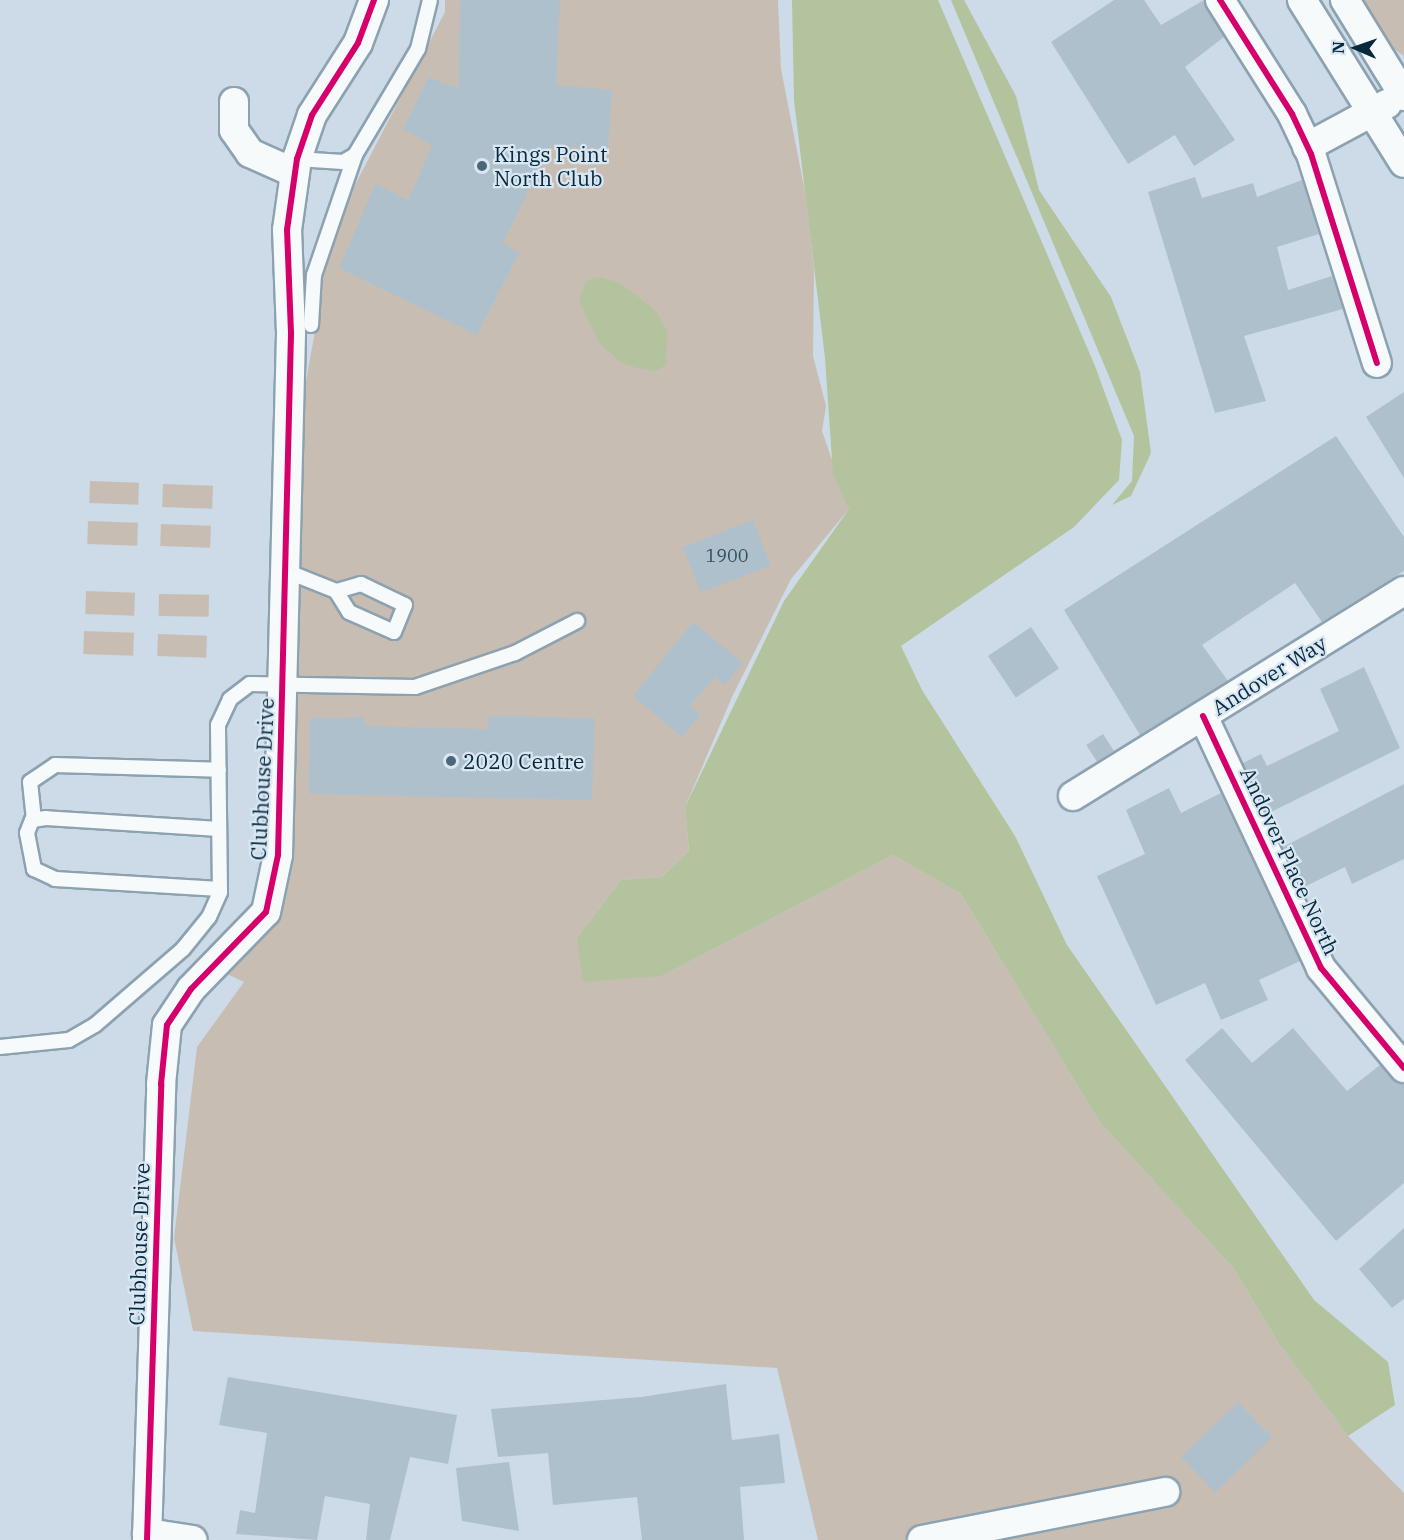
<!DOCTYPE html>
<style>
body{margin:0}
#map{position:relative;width:1404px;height:1540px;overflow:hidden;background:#ccdbe7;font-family:"IBM Plex Serif",serif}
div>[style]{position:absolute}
.green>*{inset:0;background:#c8bdb3;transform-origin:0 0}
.water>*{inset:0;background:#b2c39e}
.building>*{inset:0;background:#afc0cd;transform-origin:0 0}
.roads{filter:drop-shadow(2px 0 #8ca2b1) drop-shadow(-2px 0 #8ca2b1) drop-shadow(0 2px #8ca2b1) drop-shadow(0 -2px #8ca2b1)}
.service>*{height:14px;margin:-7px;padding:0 7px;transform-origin:7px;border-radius:7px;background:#f7fafb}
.minor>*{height:28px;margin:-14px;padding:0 14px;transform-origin:14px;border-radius:14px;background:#f7fafb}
.cycleway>*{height:6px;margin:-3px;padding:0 3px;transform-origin:3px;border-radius:3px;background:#d6006c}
.dots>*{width:16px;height:16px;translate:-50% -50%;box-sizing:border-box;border:3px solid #d9e7f3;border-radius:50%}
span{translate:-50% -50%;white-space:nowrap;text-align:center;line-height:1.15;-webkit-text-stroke:4.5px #d9e7f3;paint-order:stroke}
.number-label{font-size:18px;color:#314f62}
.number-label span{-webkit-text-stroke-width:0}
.poi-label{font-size:21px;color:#07293e}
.left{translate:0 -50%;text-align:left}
.street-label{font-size:21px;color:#07293e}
.north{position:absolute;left:1326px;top:18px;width:60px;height:60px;-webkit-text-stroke:4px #d9e7f3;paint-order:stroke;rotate:272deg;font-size:16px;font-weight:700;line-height:24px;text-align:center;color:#07293e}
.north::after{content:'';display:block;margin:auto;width:21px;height:27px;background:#07293e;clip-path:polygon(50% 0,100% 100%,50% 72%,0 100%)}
</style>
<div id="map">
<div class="green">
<i style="clip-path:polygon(445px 0,778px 0,781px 69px,806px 197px,814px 269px,813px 356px,826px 406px,822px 431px,849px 509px,791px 579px,732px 697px,685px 807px,689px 851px,662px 877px,621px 880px,577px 938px,662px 976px,893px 855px,961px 894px,1099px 1121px,1234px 1269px,1279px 1344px,1348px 1436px,1404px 1493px,1404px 1540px,818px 1540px,777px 1368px,193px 1331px,174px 1238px,197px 1047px,244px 982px,225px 973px,264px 931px,293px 725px,306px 381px,320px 304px,321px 266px,342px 210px,445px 12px)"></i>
<i style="clip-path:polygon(1361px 0,1404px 0,1404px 56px,1390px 46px)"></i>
<i style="left:90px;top:481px;width:49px;height:22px;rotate:2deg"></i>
<i style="left:163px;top:484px;width:50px;height:23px;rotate:2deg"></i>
<i style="left:88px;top:521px;width:50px;height:23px;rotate:2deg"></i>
<i style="left:161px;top:524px;width:50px;height:22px;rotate:2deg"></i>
<i style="left:86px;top:591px;width:49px;height:23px;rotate:2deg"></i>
<i style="left:159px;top:594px;width:50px;height:22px;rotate:1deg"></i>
<i style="left:84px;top:631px;width:50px;height:23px;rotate:2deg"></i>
<i style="left:158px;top:634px;width:49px;height:22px;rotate:2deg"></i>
</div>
<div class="water">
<i style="clip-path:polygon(792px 0,938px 0,1095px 366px,1122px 440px,1119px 480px,1074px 527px,901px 646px,922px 690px,1015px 836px,1067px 945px,1314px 1300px,1388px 1362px,1395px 1405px,1348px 1436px,1279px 1344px,1234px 1269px,1099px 1121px,961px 894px,893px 855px,662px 976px,583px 982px,577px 938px,621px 880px,662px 877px,689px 851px,685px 807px,784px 601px,849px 509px,833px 474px,825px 358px,794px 100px)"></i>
<i style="clip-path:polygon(951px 0,964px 0,1016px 96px,1039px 190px,1111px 297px,1140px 372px,1151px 453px,1131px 496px,1112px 505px,1132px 481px,1134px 436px)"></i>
<i style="clip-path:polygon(599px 277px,620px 283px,656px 311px,667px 331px,666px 365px,655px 371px,637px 368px,622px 363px,599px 343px,579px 300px,587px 280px)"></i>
</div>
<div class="building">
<i style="clip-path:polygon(460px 0,560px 0,556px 85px,612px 90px,608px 148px,550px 146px,503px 243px,519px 253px,477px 335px,339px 268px,375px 184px,408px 200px,432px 145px,403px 129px,428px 77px,459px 89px)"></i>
<i style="clip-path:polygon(1114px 0,1144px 0,1161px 25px,1204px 0,1224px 37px,1185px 67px,1235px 140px,1194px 166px,1175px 135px,1128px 164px,1051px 42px)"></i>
<i style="clip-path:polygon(1195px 177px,1202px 198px,1253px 183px,1257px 197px,1302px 180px,1319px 234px,1277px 247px,1288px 290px,1332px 276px,1343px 309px,1244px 336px,1266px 401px,1215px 413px,1148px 192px)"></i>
<i style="clip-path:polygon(1404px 392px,1404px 478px,1366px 417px)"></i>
<i style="clip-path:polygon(1336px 436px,1404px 537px,1404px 571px,1322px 622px,1295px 583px,1202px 645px,1228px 681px,1140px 735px,1064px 610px)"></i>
<i style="left:753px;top:520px;width:49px;height:75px;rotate:69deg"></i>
<i style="clip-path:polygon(693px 622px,743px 663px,725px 685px,715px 677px,690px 706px,700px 715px,682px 737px,633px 696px)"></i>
<i style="left:1031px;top:627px;width:50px;height:52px;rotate:56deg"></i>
<i style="clip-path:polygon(1364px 667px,1400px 748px,1267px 814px,1243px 763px,1261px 754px,1267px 766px,1339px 731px,1320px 689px)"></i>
<i style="clip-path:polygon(489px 716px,595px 718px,592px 800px,309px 794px,310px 718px,364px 717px,364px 726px,488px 729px)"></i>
<i style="left:1103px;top:734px;width:20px;height:20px;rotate:57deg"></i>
<i style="clip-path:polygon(1404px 784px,1404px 859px,1352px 884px,1345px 867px,1302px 888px,1283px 847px)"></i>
<i style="clip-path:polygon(1169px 788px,1181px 813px,1221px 793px,1300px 961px,1259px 980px,1268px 1000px,1221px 1020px,1205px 983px,1156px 1005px,1097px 876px,1145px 854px,1126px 810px)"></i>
<i style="clip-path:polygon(1222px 1028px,1252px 1063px,1293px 1028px,1347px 1091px,1380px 1065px,1404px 1084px,1404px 1183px,1336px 1241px,1185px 1060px)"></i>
<i style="clip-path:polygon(1404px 1228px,1404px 1299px,1392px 1308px,1359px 1269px)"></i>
<i style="clip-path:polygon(228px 1377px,457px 1415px,448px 1464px,410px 1457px,390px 1540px,366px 1540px,370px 1504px,325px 1496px,317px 1540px,236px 1534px,240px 1510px,255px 1513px,267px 1433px,219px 1425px)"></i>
<i style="clip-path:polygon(726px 1384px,732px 1440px,779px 1434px,785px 1483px,740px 1487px,744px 1540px,642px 1540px,637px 1497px,553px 1505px,548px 1453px,498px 1457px,491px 1409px,641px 1397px)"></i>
<i style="left:1238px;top:1402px;width:49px;height:79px;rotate:46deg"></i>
<i style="clip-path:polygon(509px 1462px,519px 1531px,462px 1521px,456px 1468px)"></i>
</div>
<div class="roads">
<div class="service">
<i style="left:297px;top:159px;width:46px;rotate:3.7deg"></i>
<i style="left:343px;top:162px;width:14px;rotate:-30deg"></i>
<i style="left:355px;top:155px;width:123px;rotate:-59.3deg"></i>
<i style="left:418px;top:49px;width:50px;rotate:-76.2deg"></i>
<i style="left:311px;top:325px;width:50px;rotate:-86.6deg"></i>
<i style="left:314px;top:275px;width:127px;rotate:-71.1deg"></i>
<i style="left:286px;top:571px;width:54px;rotate:21.8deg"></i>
<i style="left:336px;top:591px;width:25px;rotate:58deg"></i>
<i style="left:349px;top:612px;width:49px;rotate:24deg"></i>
<i style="left:394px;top:632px;width:29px;rotate:-68deg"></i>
<i style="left:405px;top:605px;width:49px;rotate:-154.5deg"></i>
<i style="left:361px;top:584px;width:26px;rotate:164deg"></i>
<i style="left:34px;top:820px;width:38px;rotate:-96deg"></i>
<i style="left:30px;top:782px;width:30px;rotate:-34deg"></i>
<i style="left:55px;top:765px;width:164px;rotate:1.7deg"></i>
<i style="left:219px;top:829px;width:173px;rotate:-176.4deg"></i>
<i style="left:46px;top:818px;width:14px;rotate:172deg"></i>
<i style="left:32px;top:820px;width:14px;rotate:111deg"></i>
<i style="left:27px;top:833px;width:37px;rotate:79deg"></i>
<i style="left:34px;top:869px;width:23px;rotate:25deg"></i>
<i style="left:55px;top:879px;width:165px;rotate:3.5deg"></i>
<i style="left:0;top:1047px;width:69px;rotate:-5.8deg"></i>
<i style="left:69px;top:1040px;width:30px;rotate:-30deg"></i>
<i style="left:95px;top:1025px;width:116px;rotate:-40.8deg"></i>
<i style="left:183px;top:949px;width:41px;rotate:-50.9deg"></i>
<i style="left:209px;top:917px;width:27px;rotate:-66deg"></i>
<i style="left:220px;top:892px;width:167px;rotate:-90.7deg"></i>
<i style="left:218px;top:725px;width:29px;rotate:-65deg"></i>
<i style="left:230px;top:699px;width:25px;rotate:-37deg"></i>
<i style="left:250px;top:684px;width:165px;rotate:1deg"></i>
<i style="left:415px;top:687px;width:106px;rotate:-18.8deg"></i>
<i style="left:515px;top:653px;width:70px;rotate:-27.3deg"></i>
</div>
<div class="minor">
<i style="left:1220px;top:0;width:135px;rotate:57.7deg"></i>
<i style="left:1292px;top:114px;width:44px;rotate:64.6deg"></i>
<i style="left:1311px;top:154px;width:219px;rotate:72.5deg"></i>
<i style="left:1302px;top:0;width:192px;rotate:58deg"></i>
<i style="left:1345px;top:0;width:113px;rotate:58.4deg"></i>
<i style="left:234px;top:102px;width:28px;rotate:90deg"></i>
<i style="left:234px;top:130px;width:28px;rotate:55deg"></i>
<i style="left:250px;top:153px;width:49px;rotate:24deg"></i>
<i style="left:1307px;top:147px;width:91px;rotate:-28.3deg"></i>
<i style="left:1203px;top:716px;width:278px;rotate:64.9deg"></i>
<i style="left:1321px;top:968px;width:130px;rotate:50.3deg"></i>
<i style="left:1073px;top:796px;width:389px;rotate:-31.8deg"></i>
<i style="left:147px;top:1533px;width:46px;rotate:8.8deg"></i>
<i style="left:147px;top:1540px;width:456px;rotate:-88.2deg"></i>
<i style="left:161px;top:1084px;width:59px;rotate:-84.2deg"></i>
<i style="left:167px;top:1025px;width:43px;rotate:-56.3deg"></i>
<i style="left:191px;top:989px;width:107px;rotate:-45.8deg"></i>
<i style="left:266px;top:912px;width:58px;rotate:-78.1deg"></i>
<i style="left:278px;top:855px;width:522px;rotate:-88.57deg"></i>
<i style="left:291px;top:333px;width:103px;rotate:-92.2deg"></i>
<i style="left:287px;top:230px;width:72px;rotate:-82deg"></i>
<i style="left:297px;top:159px;width:46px;rotate:-71.2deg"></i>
<i style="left:312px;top:115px;width:85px;rotate:-57.4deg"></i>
<i style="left:358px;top:43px;width:46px;rotate:-69.6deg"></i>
<i style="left:922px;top:1540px;width:248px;rotate:-11.2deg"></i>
</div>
</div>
<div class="cycleway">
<i style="left:1220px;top:0;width:135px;rotate:57.7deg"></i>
<i style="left:1292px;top:114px;width:44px;rotate:64.6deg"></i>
<i style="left:1311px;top:154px;width:219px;rotate:72.5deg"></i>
<i style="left:1203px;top:716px;width:278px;rotate:64.9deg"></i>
<i style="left:1321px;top:968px;width:130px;rotate:50.3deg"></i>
<i style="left:147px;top:1540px;width:456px;rotate:-88.2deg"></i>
<i style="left:161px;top:1084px;width:59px;rotate:-84.2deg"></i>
<i style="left:167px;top:1025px;width:43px;rotate:-56.3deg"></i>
<i style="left:191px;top:989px;width:107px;rotate:-45.8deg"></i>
<i style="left:266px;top:912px;width:58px;rotate:-78.1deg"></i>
<i style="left:278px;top:855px;width:522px;rotate:-88.57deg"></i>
<i style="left:291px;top:333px;width:103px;rotate:-92.2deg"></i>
<i style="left:287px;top:230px;width:72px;rotate:-82deg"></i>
<i style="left:297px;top:159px;width:46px;rotate:-71.2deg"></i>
<i style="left:312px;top:115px;width:85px;rotate:-57.4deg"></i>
<i style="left:358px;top:43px;width:46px;rotate:-69.6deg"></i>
</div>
<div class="dots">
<i style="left:482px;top:166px;background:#4c6779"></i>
<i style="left:451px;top:761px;background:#4c6779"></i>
</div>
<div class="number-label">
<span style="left:727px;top:556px">1900</span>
</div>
<div class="poi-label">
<span class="left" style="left:494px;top:166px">Kings Point<br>North Club</span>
<span class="left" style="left:463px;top:761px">2020 Centre</span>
</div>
<div class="street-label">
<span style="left:1269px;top:675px;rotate:-32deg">Andover Way</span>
<span style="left:262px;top:779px;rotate:-87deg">Clubhouse Drive</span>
<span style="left:1290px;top:861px;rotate:65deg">Andover Place North</span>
<span style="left:139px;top:1244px;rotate:-88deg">Clubhouse Drive</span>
</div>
<div class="north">N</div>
</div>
